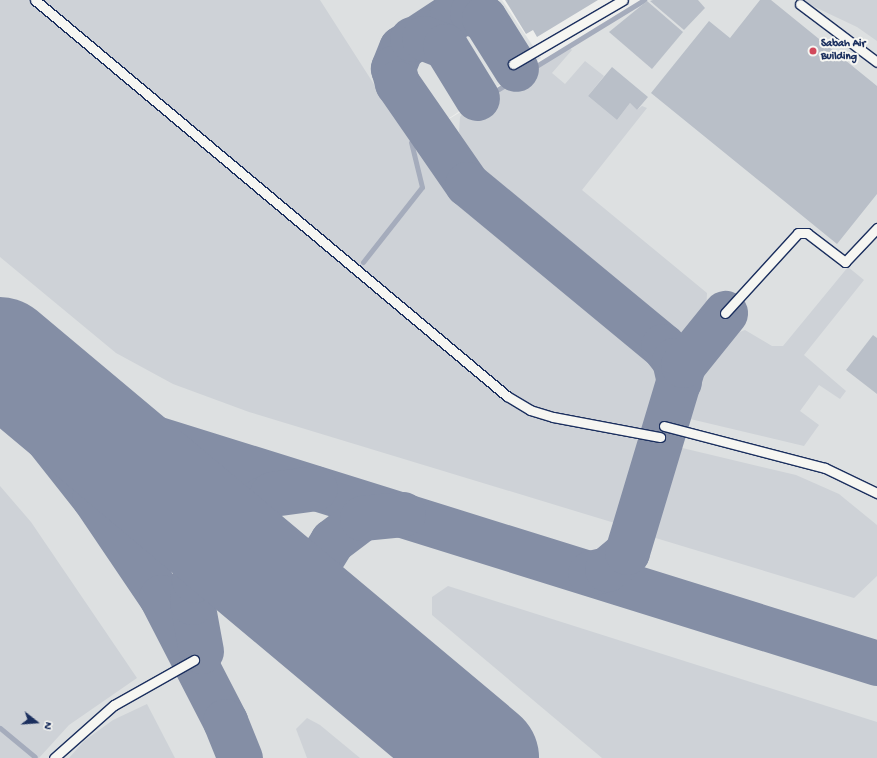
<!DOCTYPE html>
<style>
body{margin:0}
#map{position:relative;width:877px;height:758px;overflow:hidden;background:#edeeec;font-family:"Gochi Hand",sans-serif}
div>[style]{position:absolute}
.built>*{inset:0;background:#dde0e1}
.green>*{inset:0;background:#ced2d7}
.stream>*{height:5px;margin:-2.5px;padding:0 2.5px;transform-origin:2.5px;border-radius:2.5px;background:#a5acbc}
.taxiway>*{height:45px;margin:-22.5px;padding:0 22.5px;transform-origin:22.5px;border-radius:22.5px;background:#848ea5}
.runway>*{height:114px;margin:-57px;padding:0 57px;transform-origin:57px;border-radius:57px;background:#848ea5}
.building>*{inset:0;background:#b9bfc8}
.roads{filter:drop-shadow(1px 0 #1b2f5e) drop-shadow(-1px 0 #1b2f5e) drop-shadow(0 1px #1b2f5e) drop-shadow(0 -1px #1b2f5e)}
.service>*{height:9px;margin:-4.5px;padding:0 4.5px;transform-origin:4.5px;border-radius:4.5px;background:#f6f6f2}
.dots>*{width:11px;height:11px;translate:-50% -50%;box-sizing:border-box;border:2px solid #f6f6f2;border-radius:50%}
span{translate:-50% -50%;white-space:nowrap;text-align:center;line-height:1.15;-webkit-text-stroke:4px #f6f6f2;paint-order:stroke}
.poi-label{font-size:11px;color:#1b2f5e;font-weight:700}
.left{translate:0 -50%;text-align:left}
.north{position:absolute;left:16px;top:702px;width:40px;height:40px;-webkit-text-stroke:3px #f6f6f2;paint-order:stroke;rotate:107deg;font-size:11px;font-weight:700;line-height:16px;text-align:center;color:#1b2f5e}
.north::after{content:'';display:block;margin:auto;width:14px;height:18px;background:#1b2f5e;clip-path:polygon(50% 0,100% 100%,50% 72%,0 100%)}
</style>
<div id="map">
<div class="built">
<i style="clip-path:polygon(0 0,502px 0,541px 58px,431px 130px,644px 0,820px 0,877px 23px,877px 758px,0 758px)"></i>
</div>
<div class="green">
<i style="clip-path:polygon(0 0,28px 0,506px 398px,553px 421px,645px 441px,618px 524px,249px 412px,173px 384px,116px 353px,0 257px)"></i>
<i style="clip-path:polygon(41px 0,320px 0,411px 142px,416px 142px,450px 186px,641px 342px,664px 365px,665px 378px,648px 432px,553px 413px,531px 407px,508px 393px)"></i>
<i style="clip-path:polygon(800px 0,877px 0,877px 41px,857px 27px)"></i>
<i style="clip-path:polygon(568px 46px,572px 50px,552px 73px,565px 84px,585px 61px,604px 76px,588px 96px,617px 120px,630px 103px,637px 110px,642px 106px,647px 108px,582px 190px,707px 293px,706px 315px,688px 339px,677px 337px,651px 318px,469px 164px,459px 132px,460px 117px,466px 109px)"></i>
<i style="clip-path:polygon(848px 267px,864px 280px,804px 355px,846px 391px,840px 399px,819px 385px,800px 411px,819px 425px,804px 446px,686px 418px,698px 375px,731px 335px,745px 330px,772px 346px,783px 346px)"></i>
<i style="clip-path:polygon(674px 446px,796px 475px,839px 494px,877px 525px,877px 576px,854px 598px,649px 536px)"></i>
<i style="clip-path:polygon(0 486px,31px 522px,137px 678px,69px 725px,39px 758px,0 758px)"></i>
<i style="clip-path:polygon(448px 586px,877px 722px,877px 758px,602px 758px,432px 615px,432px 597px)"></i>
<i style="clip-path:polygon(147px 704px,175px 758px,69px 758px,84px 741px,113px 720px)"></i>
<i style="clip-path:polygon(307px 718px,320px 725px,360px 758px,307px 758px,296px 729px)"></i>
</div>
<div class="stream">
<i style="left:466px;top:109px;width:209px;rotate:-31.5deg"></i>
<i style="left:363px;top:262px;width:95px;rotate:-51.8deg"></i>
<i style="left:422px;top:187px;width:46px;rotate:-103.7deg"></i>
<i style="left:0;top:728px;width:45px;rotate:39.6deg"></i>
</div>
<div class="taxiway">
<i style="left:474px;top:0;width:87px;rotate:146.7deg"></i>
<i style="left:401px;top:48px;width:22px;rotate:112deg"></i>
<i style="left:393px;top:68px;width:16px;rotate:75deg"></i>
<i style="left:397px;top:83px;width:123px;rotate:55.3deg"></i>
<i style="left:467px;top:184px;width:254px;rotate:39.6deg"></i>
<i style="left:663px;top:346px;width:18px;rotate:52deg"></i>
<i style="left:674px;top:360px;width:22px;rotate:77deg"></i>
<i style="left:444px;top:30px;width:18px;rotate:-63deg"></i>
<i style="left:452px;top:14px;width:20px;rotate:-3deg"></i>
<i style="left:472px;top:13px;width:13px;rotate:23deg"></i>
<i style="left:484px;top:18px;width:60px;rotate:57.9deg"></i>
<i style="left:412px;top:39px;width:12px;rotate:-5deg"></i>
<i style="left:424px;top:38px;width:22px;rotate:21deg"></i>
<i style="left:445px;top:46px;width:61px;rotate:58.4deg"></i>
<i style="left:0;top:353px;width:115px;rotate:31.9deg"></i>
<i style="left:98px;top:414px;width:45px;rotate:24.9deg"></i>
<i style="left:139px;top:433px;width:773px;rotate:17.31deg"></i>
<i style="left:0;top:379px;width:152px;rotate:51.7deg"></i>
<i style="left:94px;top:498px;width:120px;rotate:55.9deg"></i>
<i style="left:161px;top:597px;width:140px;rotate:62.7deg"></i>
<i style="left:225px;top:721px;width:40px;rotate:68deg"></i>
<i style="left:590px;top:573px;width:17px;rotate:-13deg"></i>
<i style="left:607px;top:569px;width:26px;rotate:-40deg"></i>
<i style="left:627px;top:552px;width:195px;rotate:-73.3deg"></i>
<i style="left:683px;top:365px;width:67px;rotate:-51.1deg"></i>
<i style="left:320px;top:622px;width:31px;rotate:-103deg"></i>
<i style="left:313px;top:592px;width:31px;rotate:-79deg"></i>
<i style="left:319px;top:562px;width:25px;rotate:-58deg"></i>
<i style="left:332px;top:541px;width:38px;rotate:-37deg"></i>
<i style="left:362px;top:518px;width:41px;rotate:-5.6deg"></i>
<i style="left:201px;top:651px;width:50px;rotate:-100.4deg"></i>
<i style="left:192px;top:602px;width:22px;rotate:-85deg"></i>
<i style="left:194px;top:580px;width:50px;rotate:-63.9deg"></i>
<i style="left:216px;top:535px;width:45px;rotate:-40.5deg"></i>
<i style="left:250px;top:506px;width:25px;rotate:-29deg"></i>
<i style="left:272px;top:494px;width:43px;rotate:-7.9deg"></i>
</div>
<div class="runway">
<i style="left:0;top:354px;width:629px;rotate:39.97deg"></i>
</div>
<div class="building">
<i style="clip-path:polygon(505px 0,598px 0,537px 37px,533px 30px,526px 34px)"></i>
<i style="clip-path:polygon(653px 0,698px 0,705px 8px,684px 30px,650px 1px)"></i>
<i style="clip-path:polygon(760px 0,771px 0,877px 86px,877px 194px,837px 244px,651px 93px,709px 21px,730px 38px)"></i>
<i style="clip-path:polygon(647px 1px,683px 32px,652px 69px,609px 32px)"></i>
<i style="clip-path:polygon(612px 67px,648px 97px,637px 110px,630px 103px,617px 120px,588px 96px)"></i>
<i style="clip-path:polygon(873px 335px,877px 338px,877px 394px,846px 370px)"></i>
</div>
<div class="roads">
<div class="service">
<i style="left:35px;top:0;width:616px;rotate:40deg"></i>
<i style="left:507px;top:396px;width:27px;rotate:31deg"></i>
<i style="left:530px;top:410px;width:24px;rotate:17deg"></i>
<i style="left:553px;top:417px;width:109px;rotate:10.6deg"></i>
<i style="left:800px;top:4px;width:96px;rotate:37deg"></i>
<i style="left:513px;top:64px;width:127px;rotate:-30.2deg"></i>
<i style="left:725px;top:313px;width:108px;rotate:-47.6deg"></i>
<i style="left:798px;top:233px;width:9px"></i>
<i style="left:807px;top:233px;width:48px;rotate:37.3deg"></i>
<i style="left:845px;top:262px;width:47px;rotate:-46.7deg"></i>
<i style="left:664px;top:426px;width:166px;rotate:14.6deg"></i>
<i style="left:825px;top:468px;width:58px;rotate:25.7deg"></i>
<i style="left:54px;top:758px;width:80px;rotate:-41.5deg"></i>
<i style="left:114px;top:705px;width:92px;rotate:-29.4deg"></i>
</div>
</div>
<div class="dots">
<i style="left:813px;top:51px;background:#d1495b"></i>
</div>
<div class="poi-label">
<span class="left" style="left:821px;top:51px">Sabah Air<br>Building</span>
</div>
<div class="north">N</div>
</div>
